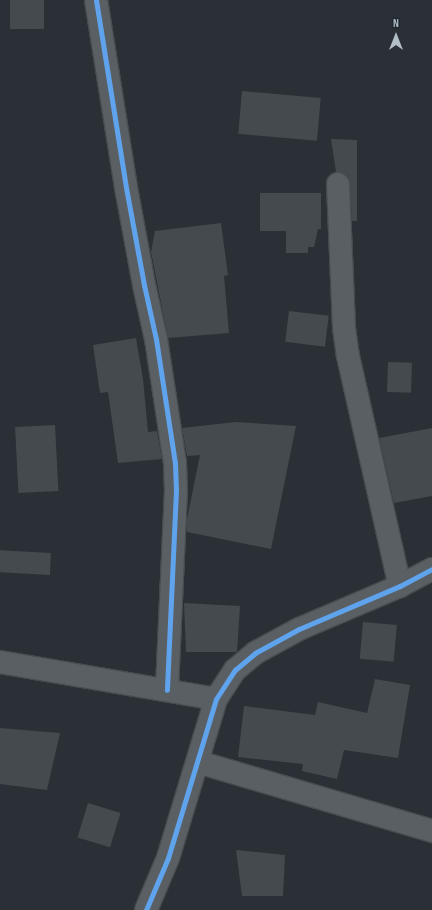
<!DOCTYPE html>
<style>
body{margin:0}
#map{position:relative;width:432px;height:910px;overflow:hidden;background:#2a3035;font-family:"Sofia Sans Condensed",sans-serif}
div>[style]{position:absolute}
.building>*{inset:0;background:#444a4e;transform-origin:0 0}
.roads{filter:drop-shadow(1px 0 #484c50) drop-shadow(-1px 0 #484c50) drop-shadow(0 1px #484c50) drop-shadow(0 -1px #484c50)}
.minor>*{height:22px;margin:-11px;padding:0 11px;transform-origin:11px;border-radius:11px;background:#595f63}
.cycleway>*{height:5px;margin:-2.5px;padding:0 2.5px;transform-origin:2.5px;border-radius:2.5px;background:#60a3ed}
span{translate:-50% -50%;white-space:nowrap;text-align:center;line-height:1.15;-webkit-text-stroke:3px #1d282f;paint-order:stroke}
.north{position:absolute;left:376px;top:16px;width:40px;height:40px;-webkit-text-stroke:3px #1d282f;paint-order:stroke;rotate:0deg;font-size:11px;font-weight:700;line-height:16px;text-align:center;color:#b4bec6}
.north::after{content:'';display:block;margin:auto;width:14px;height:18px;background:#b4bec6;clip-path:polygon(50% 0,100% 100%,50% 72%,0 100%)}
</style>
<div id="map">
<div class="building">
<i style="left:10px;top:0;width:34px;height:29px"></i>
<i style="left:242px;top:91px;width:79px;height:43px;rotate:5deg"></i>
<i style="clip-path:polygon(331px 139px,357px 140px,357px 221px,352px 221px,349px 178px,343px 173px,336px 172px)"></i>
<i style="clip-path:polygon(260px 193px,321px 193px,321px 229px,318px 229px,314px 247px,308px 247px,308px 253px,286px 253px,286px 231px,260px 231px)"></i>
<i style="clip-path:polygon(221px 223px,228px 275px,224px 276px,229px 333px,168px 338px,151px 252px,155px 231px)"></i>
<i style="left:289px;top:311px;width:40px;height:31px;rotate:7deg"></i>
<i style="clip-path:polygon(136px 338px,143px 379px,148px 432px,157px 431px,162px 459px,118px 463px,108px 392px,100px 393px,93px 345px)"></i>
<i style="left:388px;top:362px;width:24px;height:30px;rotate:2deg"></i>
<i style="clip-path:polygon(236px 422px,296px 426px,271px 549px,187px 532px,187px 519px,200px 455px,187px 456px,182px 428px)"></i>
<i style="left:55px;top:425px;width:66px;height:40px;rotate:87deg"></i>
<i style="clip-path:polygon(432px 428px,432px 496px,394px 503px,379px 438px)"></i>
<i style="left:51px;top:553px;width:22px;height:51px;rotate:93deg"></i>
<i style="clip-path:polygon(184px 603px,240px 606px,237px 652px,186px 652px)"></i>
<i style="left:363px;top:622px;width:34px;height:37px;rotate:5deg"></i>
<i style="clip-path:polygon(375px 679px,410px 685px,398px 758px,344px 750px,337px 779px,302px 771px,303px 764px,238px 757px,244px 706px,315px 715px,318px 702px,367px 713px)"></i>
<i style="clip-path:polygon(0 728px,60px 733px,47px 790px,0 784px)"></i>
<i style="left:88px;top:803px;width:34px;height:36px;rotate:17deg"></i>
<i style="clip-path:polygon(236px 850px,285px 855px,283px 896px,242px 896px)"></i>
</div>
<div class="roads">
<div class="minor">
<i style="left:96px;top:0;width:195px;rotate:80.9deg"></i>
<i style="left:127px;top:193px;width:94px;rotate:79.5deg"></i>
<i style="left:144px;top:285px;width:55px;rotate:77.5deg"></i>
<i style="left:156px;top:339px;width:125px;rotate:81.3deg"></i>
<i style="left:175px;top:463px;width:27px;rotate:88deg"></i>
<i style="left:176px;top:490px;width:200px;rotate:92.6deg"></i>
<i style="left:338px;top:184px;width:144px;rotate:87.6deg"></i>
<i style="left:344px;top:328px;width:28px;rotate:82deg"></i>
<i style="left:348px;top:356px;width:236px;rotate:77.3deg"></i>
<i style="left:0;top:662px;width:219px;rotate:9.7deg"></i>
<i style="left:198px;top:762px;width:244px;rotate:16.4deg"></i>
<i style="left:146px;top:910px;width:56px;rotate:-67.1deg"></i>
<i style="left:168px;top:858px;width:166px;rotate:-73.2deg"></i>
<i style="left:216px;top:699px;width:35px;rotate:-57deg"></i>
<i style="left:235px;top:670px;width:26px;rotate:-40deg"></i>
<i style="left:255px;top:653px;width:50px;rotate:-28.6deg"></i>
<i style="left:299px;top:629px;width:110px;rotate:-23.1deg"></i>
<i style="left:400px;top:586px;width:36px;rotate:-28deg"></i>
</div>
</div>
<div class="cycleway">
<i style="left:96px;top:0;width:195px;rotate:80.9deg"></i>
<i style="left:127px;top:193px;width:94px;rotate:79.5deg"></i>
<i style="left:144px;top:285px;width:55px;rotate:77.5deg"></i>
<i style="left:156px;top:339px;width:125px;rotate:81.3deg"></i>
<i style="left:175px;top:463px;width:27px;rotate:88deg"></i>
<i style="left:176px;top:490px;width:200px;rotate:92.6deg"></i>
<i style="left:146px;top:910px;width:56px;rotate:-67.1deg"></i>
<i style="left:168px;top:858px;width:166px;rotate:-73.2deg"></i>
<i style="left:216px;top:699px;width:35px;rotate:-57deg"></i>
<i style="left:235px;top:670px;width:26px;rotate:-40deg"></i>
<i style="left:255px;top:653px;width:50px;rotate:-28.6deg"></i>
<i style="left:299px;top:629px;width:110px;rotate:-23.1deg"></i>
<i style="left:400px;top:586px;width:36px;rotate:-28deg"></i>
</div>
<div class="north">N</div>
</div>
